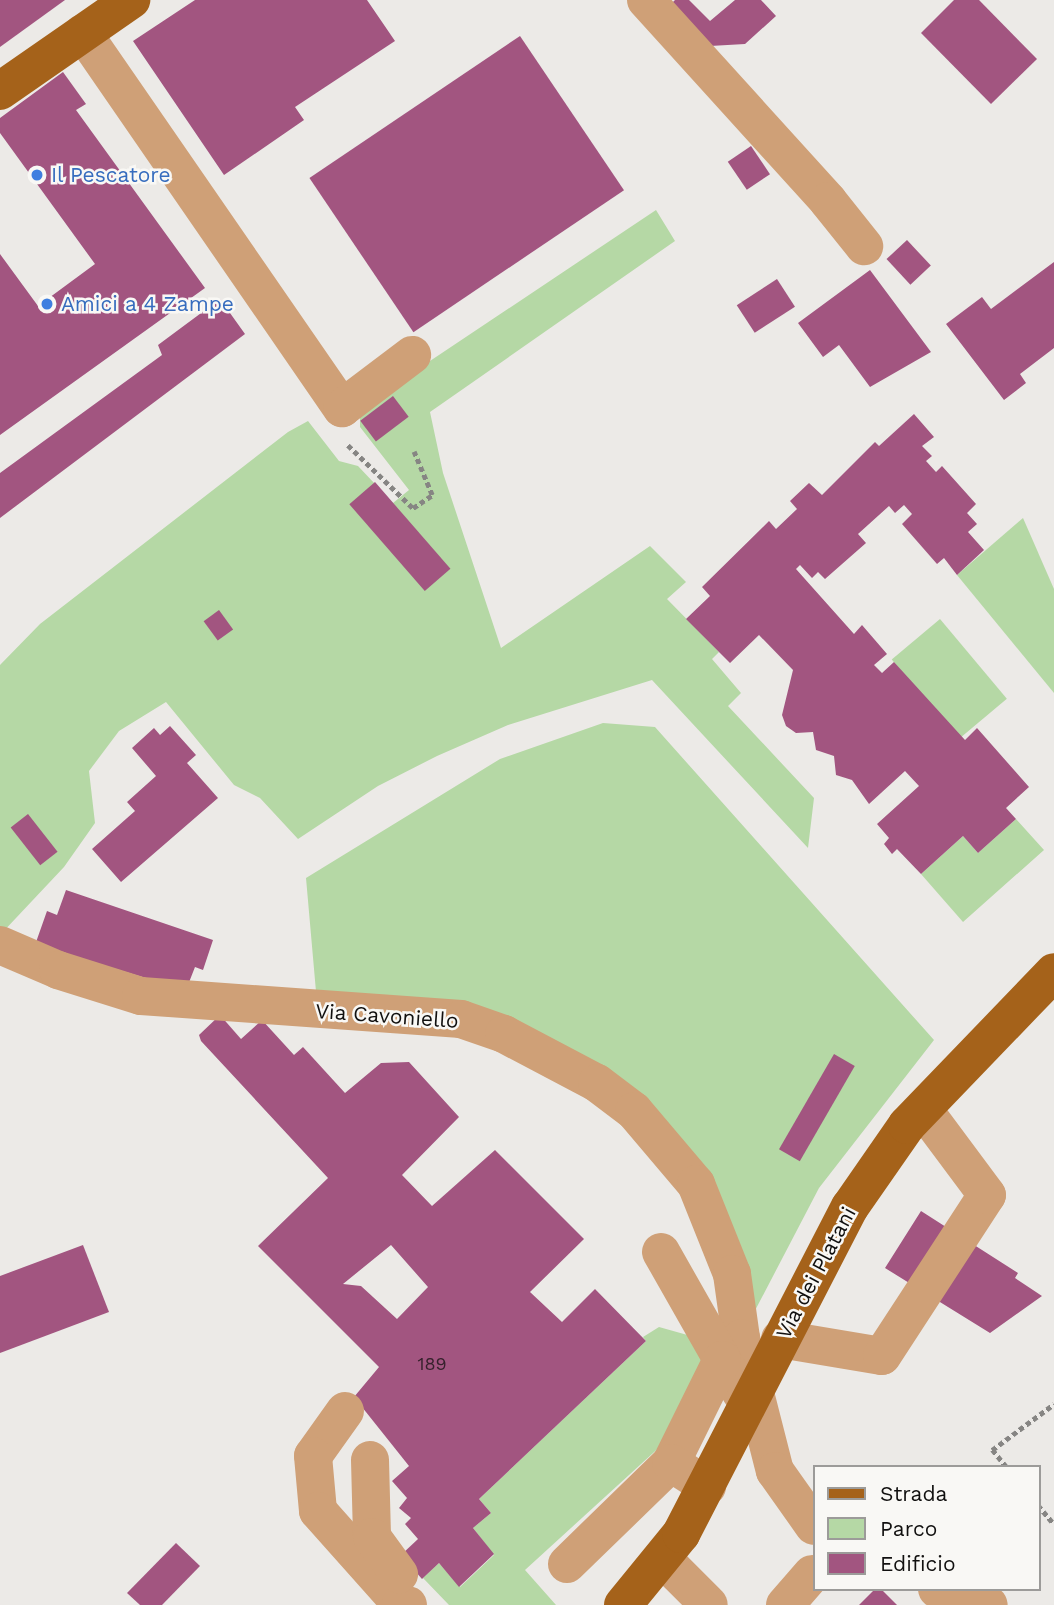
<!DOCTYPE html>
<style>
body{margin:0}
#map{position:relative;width:1054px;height:1605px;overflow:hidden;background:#eceae7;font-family:"Work Sans",sans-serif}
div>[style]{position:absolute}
.green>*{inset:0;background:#b5d8a5;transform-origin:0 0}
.building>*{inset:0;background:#a25580;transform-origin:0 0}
.path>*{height:4.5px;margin-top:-2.25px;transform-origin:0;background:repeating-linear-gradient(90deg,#868583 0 5px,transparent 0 8.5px)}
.minor>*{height:38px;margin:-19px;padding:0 19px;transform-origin:19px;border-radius:19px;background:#cfa077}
.major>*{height:38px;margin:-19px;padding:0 19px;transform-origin:19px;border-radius:19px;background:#a5621a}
.dots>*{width:19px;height:19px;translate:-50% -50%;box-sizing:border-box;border:4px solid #f9f8f5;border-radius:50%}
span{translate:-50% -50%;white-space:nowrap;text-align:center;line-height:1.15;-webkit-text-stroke:5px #f9f8f5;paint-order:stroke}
.number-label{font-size:18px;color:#35212b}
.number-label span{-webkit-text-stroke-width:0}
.shop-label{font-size:21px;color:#366cbe}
.left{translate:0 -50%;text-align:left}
.street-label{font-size:21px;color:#11100f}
.legend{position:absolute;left:813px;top:1465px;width:228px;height:126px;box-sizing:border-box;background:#f9f8f5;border:2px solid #9c9b99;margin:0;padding:9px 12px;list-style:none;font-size:21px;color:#11100f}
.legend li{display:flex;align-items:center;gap:14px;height:35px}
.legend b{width:35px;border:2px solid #9c9b99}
</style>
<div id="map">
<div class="green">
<i style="clip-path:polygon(656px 210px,675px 241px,430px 412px,443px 473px,501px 648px,650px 546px,686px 582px,667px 599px,719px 652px,712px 659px,741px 693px,728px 706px,814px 798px,808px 848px,652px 680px,508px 725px,437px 756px,378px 786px,298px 839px,260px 798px,234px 785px,166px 702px,119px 731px,89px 771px,95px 823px,64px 867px,0 935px,0 665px,40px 624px,288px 432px,308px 421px,339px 461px,358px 466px,393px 503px,409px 490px,360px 427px,360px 415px,421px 367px)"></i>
<i style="clip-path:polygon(1023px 518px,1054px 589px,1054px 693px,957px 575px)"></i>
<i style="left:940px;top:619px;width:104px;height:63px;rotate:50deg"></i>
<i style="clip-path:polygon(603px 723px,655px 727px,934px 1040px,819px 1188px,748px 1324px,704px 1182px,506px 1028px,317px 1003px,306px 878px,500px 759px)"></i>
<i style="clip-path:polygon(1016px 819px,1044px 850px,963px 922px,921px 874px,963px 836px,978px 853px)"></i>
<i style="clip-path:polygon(659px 1327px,691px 1336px,709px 1364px,675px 1433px,525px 1570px,556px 1605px,449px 1605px,423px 1578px,439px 1563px,460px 1587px,494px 1555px,473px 1528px,491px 1513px,479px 1499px,646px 1341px,643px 1337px)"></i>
</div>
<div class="building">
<i style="clip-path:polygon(0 0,65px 0,0 47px)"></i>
<i style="clip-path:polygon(195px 0,367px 0,395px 41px,295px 107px,304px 120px,224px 175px,133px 41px)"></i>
<i style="clip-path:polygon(675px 0,689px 0,710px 21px,735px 0,761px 0,776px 16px,745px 44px,710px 46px,671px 4px)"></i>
<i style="clip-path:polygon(954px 0,979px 0,1037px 59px,991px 104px,921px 33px)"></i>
<i style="left:520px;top:36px;width:186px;height:254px;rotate:56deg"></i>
<i style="clip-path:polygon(63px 72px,86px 104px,76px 110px,205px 288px,0 435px,0 254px,38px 306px,95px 264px,0 133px,0 118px)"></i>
<i style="left:751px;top:146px;width:34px;height:28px;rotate:56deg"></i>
<i style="left:907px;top:240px;width:35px;height:28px;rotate:47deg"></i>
<i style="clip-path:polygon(1054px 262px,1054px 348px,1020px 374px,1026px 383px,1004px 400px,946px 324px,982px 297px,991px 309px)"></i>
<i style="clip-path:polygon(870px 270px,931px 352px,870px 387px,839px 345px,823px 357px,798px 323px)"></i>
<i style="left:777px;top:279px;width:33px;height:48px;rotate:57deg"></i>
<i style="clip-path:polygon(220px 299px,245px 334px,0 518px,0 473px,162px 355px,158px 345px)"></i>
<i style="left:393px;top:396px;width:26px;height:41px;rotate:53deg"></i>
<i style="clip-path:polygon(914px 414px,934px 437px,922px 446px,932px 456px,926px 461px,936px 472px,942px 466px,976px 504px,967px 513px,977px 524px,968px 532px,984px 550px,957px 575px,944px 558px,937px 564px,902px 524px,912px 514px,904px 505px,895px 513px,889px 506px,858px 534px,866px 543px,825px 579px,818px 572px,812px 578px,800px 565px,796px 569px,854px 634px,862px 625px,887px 654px,874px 665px,882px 673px,894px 662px,965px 740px,977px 728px,1029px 787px,1006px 808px,1016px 819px,978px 853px,963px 836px,921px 874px,897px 849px,892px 854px,884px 844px,889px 838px,877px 824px,919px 786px,905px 771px,869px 804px,852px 780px,836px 775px,834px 756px,816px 750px,813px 732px,796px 733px,786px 726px,782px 715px,793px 670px,759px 635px,730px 663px,686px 619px,710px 596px,702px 587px,769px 521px,776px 529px,797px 509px,790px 501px,809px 483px,822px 495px,875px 442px,879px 446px)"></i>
<i style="left:375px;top:482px;width:115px;height:34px;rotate:49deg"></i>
<i style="left:219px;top:610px;width:24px;height:19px;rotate:54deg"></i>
<i style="clip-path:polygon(170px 726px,196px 755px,187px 763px,218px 798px,121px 882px,92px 849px,135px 811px,127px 802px,156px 776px,132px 748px,154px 728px,160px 735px)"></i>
<i style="left:28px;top:814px;width:48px;height:22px;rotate:52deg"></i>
<i style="clip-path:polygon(66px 890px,213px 940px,203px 970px,195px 967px,186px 990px,35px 945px,47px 911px,57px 915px)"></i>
<i style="clip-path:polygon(evenodd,220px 1015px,241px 1039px,262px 1020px,294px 1055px,303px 1047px,345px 1093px,381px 1063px,409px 1062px,459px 1117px,402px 1175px,432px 1206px,495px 1150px,584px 1239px,530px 1292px,562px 1322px,595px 1289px,646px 1341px,479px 1499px,491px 1513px,473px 1528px,494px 1554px,459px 1587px,439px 1563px,422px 1579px,401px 1555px,418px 1539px,405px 1524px,411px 1518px,399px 1508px,407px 1498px,392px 1481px,409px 1466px,354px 1397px,379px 1367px,258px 1246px,328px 1178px,201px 1041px,199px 1035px,220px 1015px,391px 1245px,428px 1287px,397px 1319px,361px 1286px,343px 1284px,391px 1245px)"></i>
<i style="left:834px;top:1054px;width:24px;height:110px;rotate:30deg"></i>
<i style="clip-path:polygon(921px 1211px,1018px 1273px,1015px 1278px,1042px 1296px,990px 1333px,885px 1268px)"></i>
<i style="clip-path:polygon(83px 1245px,109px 1312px,0 1353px,0 1276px)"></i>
<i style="clip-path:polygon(176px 1543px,200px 1566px,162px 1605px,140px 1605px,127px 1593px)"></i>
<i style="clip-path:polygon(875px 1589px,881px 1589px,897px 1605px,859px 1605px)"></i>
</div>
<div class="path">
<i style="left:348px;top:445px;width:91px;rotate:44.1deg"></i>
<i style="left:413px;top:508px;width:23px;rotate:-34deg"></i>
<i style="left:432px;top:495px;width:47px;rotate:-112.7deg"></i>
<i style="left:1006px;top:1467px;width:22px;rotate:-129deg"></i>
<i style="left:992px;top:1450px;width:77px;rotate:-36.6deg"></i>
<i style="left:1038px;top:1505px;width:25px;rotate:50deg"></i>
</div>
<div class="minor">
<i style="left:646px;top:0;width:271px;rotate:47.8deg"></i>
<i style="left:828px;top:201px;width:58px;rotate:51.3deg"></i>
<i style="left:83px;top:33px;width:456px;rotate:55.4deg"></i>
<i style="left:342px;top:408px;width:88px;rotate:-37.1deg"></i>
<i style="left:0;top:945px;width:63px;rotate:23.3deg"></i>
<i style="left:58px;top:970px;width:87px;rotate:17.4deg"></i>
<i style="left:141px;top:996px;width:321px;rotate:4.1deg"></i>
<i style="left:461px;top:1019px;width:46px;rotate:19.2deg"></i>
<i style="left:504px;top:1034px;width:105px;rotate:27.8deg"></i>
<i style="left:597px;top:1083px;width:46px;rotate:37.1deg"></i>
<i style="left:634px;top:1111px;width:96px;rotate:49.7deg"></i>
<i style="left:696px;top:1184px;width:97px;rotate:68.2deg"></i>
<i style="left:732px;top:1274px;width:65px;rotate:82deg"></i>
<i style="left:741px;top:1338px;width:137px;rotate:75.7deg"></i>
<i style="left:775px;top:1471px;width:67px;rotate:54.7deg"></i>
<i style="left:661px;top:1252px;width:162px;rotate:60.4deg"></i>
<i style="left:780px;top:1339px;width:103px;rotate:9.5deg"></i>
<i style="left:882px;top:1356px;width:192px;rotate:-56.9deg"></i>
<i style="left:987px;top:1195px;width:107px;rotate:-126.7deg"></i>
<i style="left:345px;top:1411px;width:55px;rotate:125.4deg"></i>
<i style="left:313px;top:1456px;width:55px;rotate:84.8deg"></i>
<i style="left:318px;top:1511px;width:125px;rotate:48.3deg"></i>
<i style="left:401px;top:1604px;width:7px;rotate:8deg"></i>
<i style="left:370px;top:1460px;width:77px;rotate:88.5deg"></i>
<i style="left:372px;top:1537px;width:46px;rotate:53.9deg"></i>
<i style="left:671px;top:1463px;width:115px;rotate:-63.7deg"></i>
<i style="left:662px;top:1558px;width:66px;rotate:45deg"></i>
<i style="left:567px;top:1564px;width:145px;rotate:-44.2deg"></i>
<i style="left:671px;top:1463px;width:43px;rotate:32.6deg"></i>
<i style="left:937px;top:1589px;width:54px;rotate:17.1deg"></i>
<i style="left:785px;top:1605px;width:41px;rotate:-48.9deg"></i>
</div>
<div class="major">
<i style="left:0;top:91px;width:160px;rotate:-34.8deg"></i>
<i style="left:623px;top:1605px;width:92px;rotate:-50.8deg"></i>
<i style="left:681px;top:1534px;width:368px;rotate:-62.7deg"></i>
<i style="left:850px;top:1207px;width:100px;rotate:-55.2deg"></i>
<i style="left:907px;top:1125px;width:212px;rotate:-46.1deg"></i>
</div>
<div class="dots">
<i style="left:37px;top:175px;background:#3f7fe0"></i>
<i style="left:47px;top:304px;background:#3f7fe0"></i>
</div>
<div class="number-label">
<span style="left:432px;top:1364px">189</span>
</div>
<div class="shop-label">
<span class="left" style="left:51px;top:175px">Il Pescatore</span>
<span class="left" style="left:61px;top:304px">Amici a 4 Zampe</span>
</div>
<div class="street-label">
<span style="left:387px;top:1016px;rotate:4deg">Via Cavoniello</span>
<span style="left:816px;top:1273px;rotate:-62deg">Via dei Platani</span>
</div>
<ul class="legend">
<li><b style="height:9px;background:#a5621a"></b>Strada</li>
<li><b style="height:19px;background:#b5d8a5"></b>Parco</li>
<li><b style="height:19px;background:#a25580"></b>Edificio</li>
</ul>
</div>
